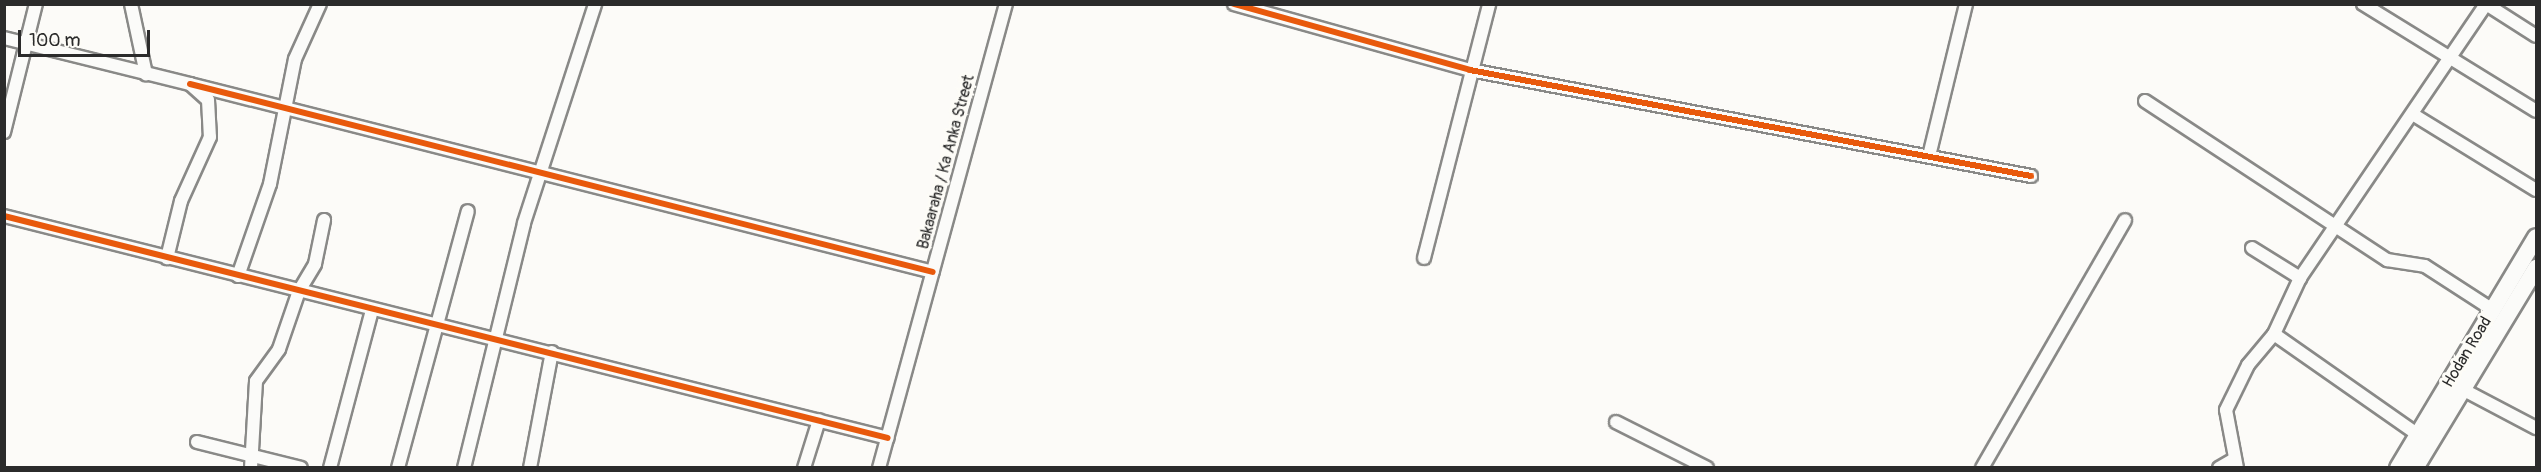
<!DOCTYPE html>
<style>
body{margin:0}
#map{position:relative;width:2541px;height:472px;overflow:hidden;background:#fcfbf8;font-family:Pangolin,sans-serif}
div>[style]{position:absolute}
.roads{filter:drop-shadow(2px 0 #898987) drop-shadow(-2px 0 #898987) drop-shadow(0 2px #898987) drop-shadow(0 -2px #898987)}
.minor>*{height:12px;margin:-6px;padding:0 6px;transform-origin:6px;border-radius:6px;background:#fbfbf9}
.major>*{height:16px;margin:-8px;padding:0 8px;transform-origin:8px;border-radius:8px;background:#fbfbf9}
.cycleway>*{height:6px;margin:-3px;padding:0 3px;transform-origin:3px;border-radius:3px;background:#e8590c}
span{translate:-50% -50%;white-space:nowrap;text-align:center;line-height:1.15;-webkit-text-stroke:6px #fdfcf7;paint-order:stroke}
.street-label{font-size:16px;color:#2b2b2b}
.frame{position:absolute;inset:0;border:6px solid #2b2b2b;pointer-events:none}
.scale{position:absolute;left:18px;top:30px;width:132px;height:27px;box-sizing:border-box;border:3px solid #2b2b2b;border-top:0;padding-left:8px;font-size:18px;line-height:21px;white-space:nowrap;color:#2b2b2b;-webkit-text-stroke:4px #fdfcf7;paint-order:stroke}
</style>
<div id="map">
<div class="roads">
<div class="minor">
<i style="left:131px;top:4px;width:72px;rotate:77.9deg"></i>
<i style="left:1234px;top:4px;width:245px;rotate:15.6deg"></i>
<i style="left:1470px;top:70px;width:571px;rotate:10.7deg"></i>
<i style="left:2363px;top:4px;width:203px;rotate:31.7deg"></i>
<i style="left:2486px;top:4px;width:59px;rotate:32.6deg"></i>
<i style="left:4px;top:38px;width:192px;rotate:13.9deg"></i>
<i style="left:190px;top:84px;width:24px;rotate:42deg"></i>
<i style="left:208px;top:100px;width:37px;rotate:87deg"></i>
<i style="left:210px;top:137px;width:70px;rotate:114.4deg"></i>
<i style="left:181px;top:201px;width:59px;rotate:103.8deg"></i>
<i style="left:190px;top:84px;width:766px;rotate:14.2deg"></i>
<i style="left:2145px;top:101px;width:290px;rotate:33.3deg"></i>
<i style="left:2387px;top:260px;width:38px;rotate:9deg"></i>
<i style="left:2425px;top:266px;width:81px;rotate:32.9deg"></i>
<i style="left:2414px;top:115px;width:143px;rotate:31.6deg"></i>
<i style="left:4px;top:132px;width:132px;rotate:-76deg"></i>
<i style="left:1929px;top:156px;width:156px;rotate:-76.3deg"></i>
<i style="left:4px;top:216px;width:911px;rotate:14.1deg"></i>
<i style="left:2252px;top:248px;width:57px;rotate:32deg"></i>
<i style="left:2300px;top:278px;width:331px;rotate:-55.8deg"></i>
<i style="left:1424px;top:258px;width:262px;rotate:-75.6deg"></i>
<i style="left:238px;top:276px;width:97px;rotate:-70.8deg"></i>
<i style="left:270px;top:184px;width:127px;rotate:-78.7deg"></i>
<i style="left:295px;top:59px;width:60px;rotate:-65.6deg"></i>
<i style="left:2300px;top:278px;width:62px;rotate:114.9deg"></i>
<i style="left:2274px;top:334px;width:176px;rotate:35deg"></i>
<i style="left:2462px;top:389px;width:84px;rotate:27.8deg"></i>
<i style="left:1616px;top:422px;width:102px;rotate:26.8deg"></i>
<i style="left:197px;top:442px;width:107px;rotate:14deg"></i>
<i style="left:251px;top:468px;width:87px;rotate:-86.7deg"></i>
<i style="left:256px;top:381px;width:39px;rotate:-54deg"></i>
<i style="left:279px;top:349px;width:61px;rotate:-71deg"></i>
<i style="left:299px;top:291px;width:31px;rotate:-59deg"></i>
<i style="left:315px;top:264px;width:45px;rotate:-78.4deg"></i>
<i style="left:330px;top:468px;width:163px;rotate:-75.1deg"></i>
<i style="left:398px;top:468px;width:266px;rotate:-74.8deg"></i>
<i style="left:464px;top:468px;width:252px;rotate:-76.2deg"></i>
<i style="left:524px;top:223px;width:230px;rotate:-72deg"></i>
<i style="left:530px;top:468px;width:118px;rotate:-79.3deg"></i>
<i style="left:804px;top:468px;width:50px;rotate:-72.6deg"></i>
<i style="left:879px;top:468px;width:481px;rotate:-74.7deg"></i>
<i style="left:1982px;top:468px;width:286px;rotate:-60deg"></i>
<i style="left:2219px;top:468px;width:16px;rotate:-30deg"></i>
<i style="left:2237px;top:468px;width:59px;rotate:-100.7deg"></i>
<i style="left:2226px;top:410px;width:50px;rotate:-63.9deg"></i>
<i style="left:2248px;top:365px;width:40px;rotate:-50deg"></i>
</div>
<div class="major">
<i style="left:2398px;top:468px;width:269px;rotate:-59.1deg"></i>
<i style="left:2415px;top:468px;width:234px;rotate:-58.8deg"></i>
</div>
</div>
<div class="cycleway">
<i style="left:1234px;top:4px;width:245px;rotate:15.6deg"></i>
<i style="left:1470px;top:70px;width:571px;rotate:10.7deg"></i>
<i style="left:190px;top:84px;width:766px;rotate:14.2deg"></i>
<i style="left:4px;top:216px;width:911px;rotate:14.1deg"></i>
</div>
<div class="street-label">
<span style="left:946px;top:162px;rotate:-75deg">Bakaaraha / Ka Anka Street</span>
<span style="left:2467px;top:352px;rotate:-59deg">Hodan Road</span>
</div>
<div class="frame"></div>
<div class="scale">100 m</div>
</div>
